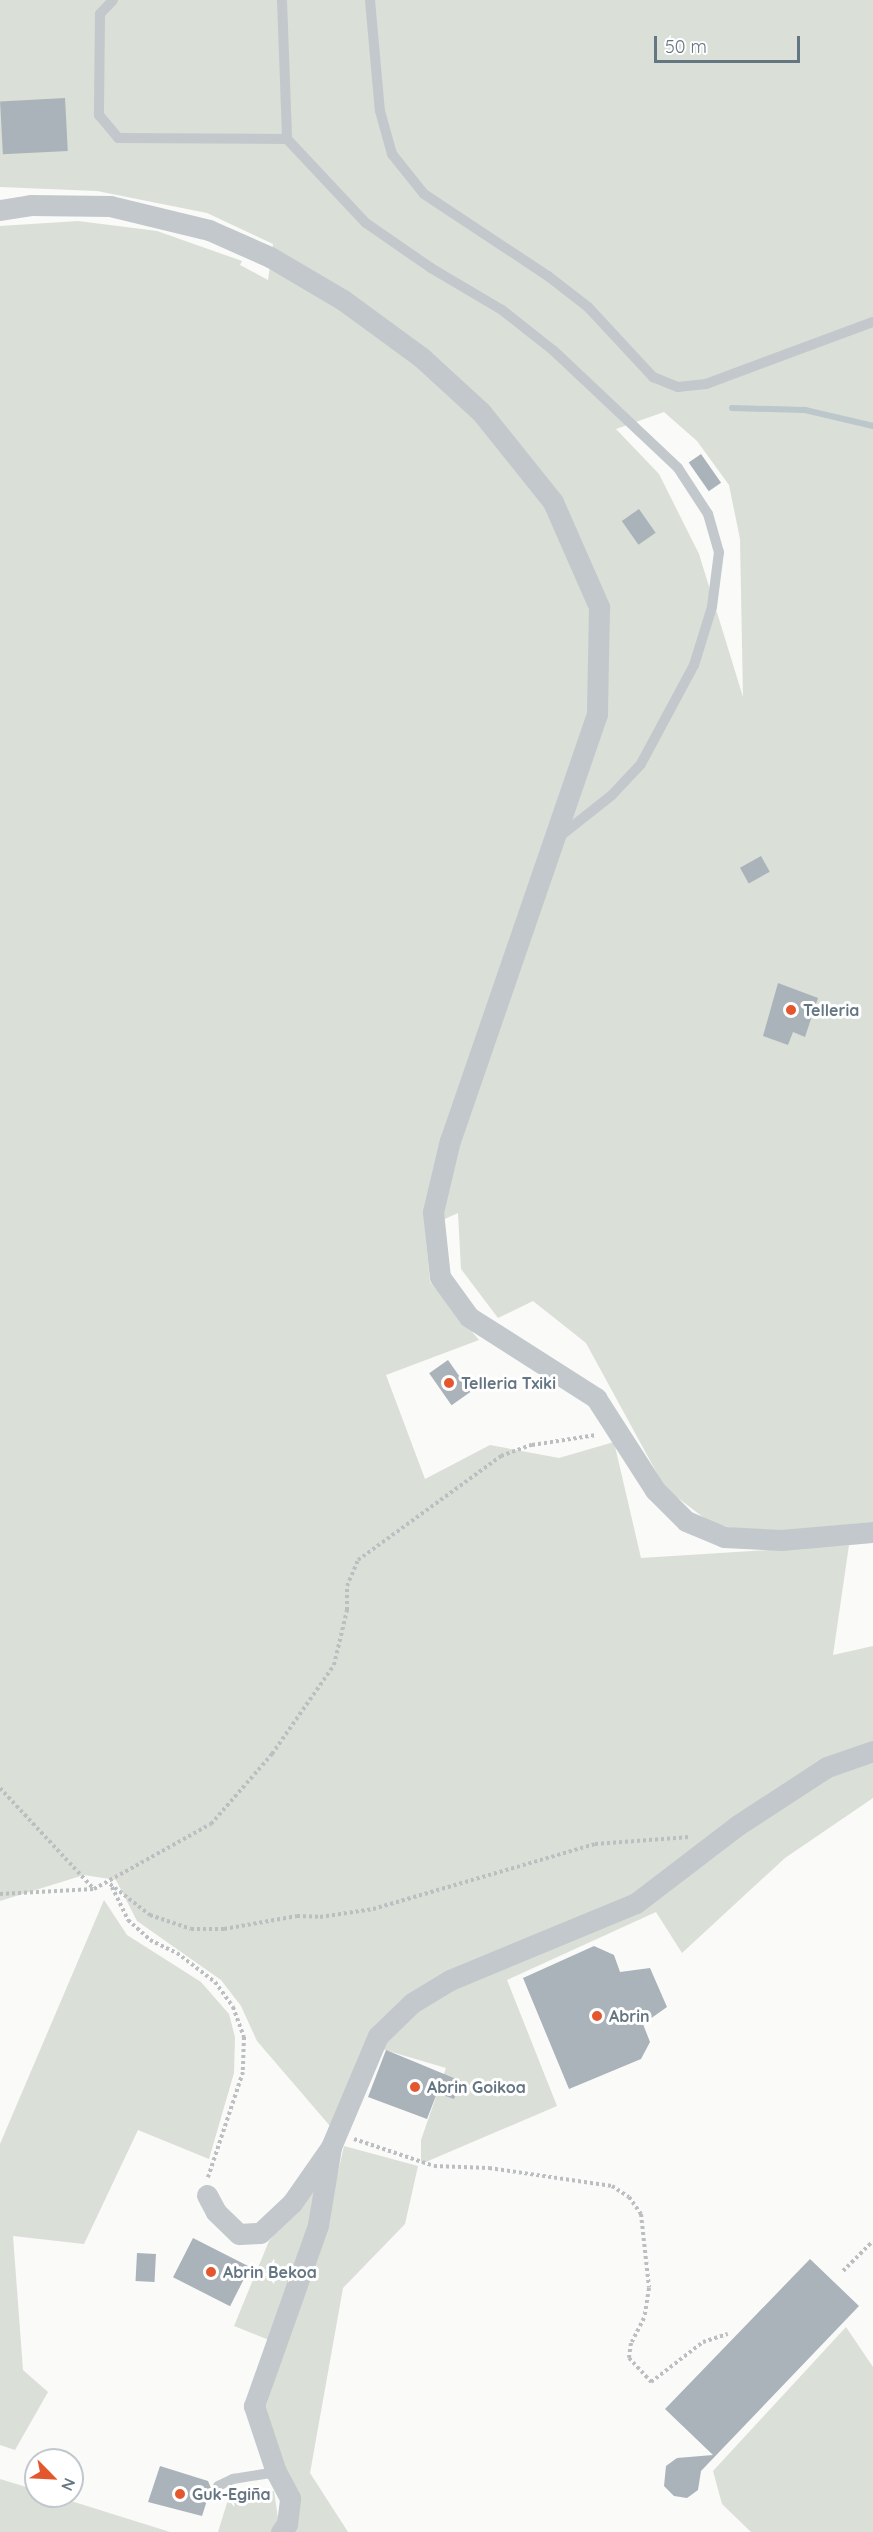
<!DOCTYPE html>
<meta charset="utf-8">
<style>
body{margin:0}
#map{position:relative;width:873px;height:2532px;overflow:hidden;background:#fafaf8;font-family:Quicksand,sans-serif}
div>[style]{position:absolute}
.green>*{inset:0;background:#dadfd7}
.stream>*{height:6px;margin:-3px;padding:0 3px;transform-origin:3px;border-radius:3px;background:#bbc7cb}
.building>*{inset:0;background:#aab3b9;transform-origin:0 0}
.path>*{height:4px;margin-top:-2px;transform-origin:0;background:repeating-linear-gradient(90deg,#bbbfc2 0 3px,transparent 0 6px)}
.lane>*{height:10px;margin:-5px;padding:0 5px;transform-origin:5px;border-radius:5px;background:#c3c8cc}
.street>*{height:21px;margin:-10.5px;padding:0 10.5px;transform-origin:10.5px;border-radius:10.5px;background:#c3c8cc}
.dots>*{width:16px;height:16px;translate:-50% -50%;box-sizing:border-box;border:3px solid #fff;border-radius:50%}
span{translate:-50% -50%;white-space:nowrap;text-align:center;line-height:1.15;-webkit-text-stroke:6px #fff;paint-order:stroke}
.poi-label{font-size:16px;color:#657683;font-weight:700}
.left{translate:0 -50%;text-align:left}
.north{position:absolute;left:24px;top:2448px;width:60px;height:60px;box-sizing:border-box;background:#fff;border:2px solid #c1c8cd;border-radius:50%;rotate:114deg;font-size:16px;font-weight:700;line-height:24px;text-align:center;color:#657683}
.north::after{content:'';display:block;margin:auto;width:21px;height:27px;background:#e4572e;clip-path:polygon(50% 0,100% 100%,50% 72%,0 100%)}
.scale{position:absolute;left:654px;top:36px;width:146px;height:27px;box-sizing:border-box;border:3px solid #657683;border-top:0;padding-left:8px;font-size:18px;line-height:21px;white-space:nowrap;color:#657683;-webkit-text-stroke:4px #fff;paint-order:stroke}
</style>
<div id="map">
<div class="green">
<i style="clip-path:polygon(evenodd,0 0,873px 0,873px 1522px,760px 1533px,712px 1524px,665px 1488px,586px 1343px,533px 1301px,498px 1318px,461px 1269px,458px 1213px,425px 1228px,430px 1282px,479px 1340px,386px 1375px,425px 1479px,490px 1445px,559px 1458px,614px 1442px,641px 1558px,849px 1545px,833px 1655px,873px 1646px,873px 1798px,785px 1858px,682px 1953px,656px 1912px,507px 1980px,557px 2106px,421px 2164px,421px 2140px,446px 2068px,368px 2045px,330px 2126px,257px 2041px,241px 2006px,221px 1980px,137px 1921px,116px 1880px,84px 1875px,0 1901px,0 226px,78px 221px,157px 231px,242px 261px,240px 265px,268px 280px,273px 244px,207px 213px,97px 191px,0 187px,0 0,664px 412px,697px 441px,729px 485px,740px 539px,743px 697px,699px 554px,659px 474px,616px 429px,664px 412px)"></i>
<i style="clip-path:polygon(104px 1900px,127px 1935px,201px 1982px,229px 2014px,235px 2037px,234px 2073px,209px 2159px,138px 2130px,84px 2244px,13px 2236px,23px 2370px,48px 2392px,15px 2450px,0 2445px,0 2144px)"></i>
<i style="clip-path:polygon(344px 2146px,418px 2166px,405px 2224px,343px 2288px,310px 2473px,348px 2532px,293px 2532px,265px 2409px,326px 2224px)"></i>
<i style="clip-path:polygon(323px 2172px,310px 2232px,269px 2340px,234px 2326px,269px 2241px)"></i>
<i style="clip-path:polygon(846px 2327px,873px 2367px,873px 2532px,751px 2532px,722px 2504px,713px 2471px)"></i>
<i style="clip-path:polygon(0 2479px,36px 2490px,36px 2496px,55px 2496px,170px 2532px,0 2532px)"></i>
<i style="clip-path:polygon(274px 2491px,279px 2525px,273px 2532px,218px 2532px,227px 2503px,238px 2492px)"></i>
</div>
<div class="stream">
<i style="left:732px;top:408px;width:73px;rotate:1.6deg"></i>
<i style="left:805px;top:410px;width:70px;rotate:13.2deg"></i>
</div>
<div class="building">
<i style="left:65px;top:98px;width:53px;height:65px;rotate:87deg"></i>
<i style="left:701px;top:454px;width:35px;height:15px;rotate:55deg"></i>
<i style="left:639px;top:509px;width:29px;height:21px;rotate:55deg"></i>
<i style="left:761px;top:856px;width:18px;height:24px;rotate:61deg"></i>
<i style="clip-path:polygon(778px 983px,818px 998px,805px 1037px,793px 1032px,788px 1045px,763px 1036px)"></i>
<i style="left:448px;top:1360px;width:39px;height:23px;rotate:55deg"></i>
<i style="clip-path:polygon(594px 1946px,614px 1955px,620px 1972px,650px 1968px,667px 2007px,643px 2024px,650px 2042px,641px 2059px,569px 2089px,523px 1978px)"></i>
<i style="clip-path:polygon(386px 2050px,461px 2081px,454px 2099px,437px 2093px,427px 2119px,368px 2097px)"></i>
<i style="left:193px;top:2238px;width:64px;height:44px;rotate:27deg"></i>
<i style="left:137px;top:2253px;width:19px;height:28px;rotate:3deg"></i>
<i style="clip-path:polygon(810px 2259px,859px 2306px,701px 2471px,698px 2490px,687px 2498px,674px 2496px,664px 2486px,666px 2466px,677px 2458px,713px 2455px,665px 2409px)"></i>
<i style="clip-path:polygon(160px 2466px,208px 2481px,211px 2488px,202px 2516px,148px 2502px)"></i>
</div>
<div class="path">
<i style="left:0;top:1788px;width:138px;rotate:47.1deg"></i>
<i style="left:110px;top:1884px;width:51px;rotate:37.8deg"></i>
<i style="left:150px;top:1915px;width:43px;rotate:18.9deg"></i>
<i style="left:191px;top:1929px;width:33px"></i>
<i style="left:224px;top:1929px;width:74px;rotate:-10.1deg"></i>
<i style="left:297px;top:1916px;width:23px;rotate:2deg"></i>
<i style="left:320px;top:1917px;width:54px;rotate:-8.6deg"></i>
<i style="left:373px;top:1909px;width:231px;rotate:-16.3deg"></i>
<i style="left:595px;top:1844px;width:95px;rotate:-4.2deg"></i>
<i style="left:112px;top:1887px;width:37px;rotate:64deg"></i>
<i style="left:128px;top:1920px;width:30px;rotate:42deg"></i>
<i style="left:150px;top:1940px;width:30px;rotate:26deg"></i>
<i style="left:177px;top:1953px;width:48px;rotate:37.3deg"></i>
<i style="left:215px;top:1982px;width:31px;rotate:54deg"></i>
<i style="left:233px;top:2007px;width:32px;rotate:70deg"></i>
<i style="left:244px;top:2037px;width:35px;rotate:92deg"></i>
<i style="left:243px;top:2072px;width:111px;rotate:108.4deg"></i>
<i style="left:0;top:1894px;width:94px;rotate:-3deg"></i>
<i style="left:94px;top:1889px;width:134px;rotate:-29.1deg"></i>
<i style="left:211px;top:1824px;width:93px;rotate:-48.9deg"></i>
<i style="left:272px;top:1754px;width:108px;rotate:-55.1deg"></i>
<i style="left:334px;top:1665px;width:57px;rotate:-76.7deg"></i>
<i style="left:347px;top:1610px;width:24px;rotate:-90deg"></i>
<i style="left:347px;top:1586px;width:28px;rotate:-67deg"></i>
<i style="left:358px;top:1560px;width:177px;rotate:-36deg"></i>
<i style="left:501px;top:1456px;width:33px;rotate:-20deg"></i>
<i style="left:532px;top:1445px;width:65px;rotate:-8.9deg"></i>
<i style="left:354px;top:2139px;width:84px;rotate:18.6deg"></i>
<i style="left:434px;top:2166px;width:55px;rotate:2.1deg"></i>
<i style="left:489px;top:2168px;width:124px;rotate:8.3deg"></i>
<i style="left:612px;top:2186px;width:20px;rotate:33deg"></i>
<i style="left:629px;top:2197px;width:21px;rotate:55deg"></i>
<i style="left:641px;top:2214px;width:74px;rotate:83.8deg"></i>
<i style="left:649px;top:2288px;width:30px;rotate:99deg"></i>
<i style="left:644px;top:2318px;width:28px;rotate:117deg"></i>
<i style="left:631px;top:2343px;width:15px;rotate:98deg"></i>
<i style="left:629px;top:2358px;width:33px;rotate:47deg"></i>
<i style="left:651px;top:2382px;width:66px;rotate:-37.6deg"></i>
<i style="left:703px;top:2342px;width:26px;rotate:-18deg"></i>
<i style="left:843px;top:2271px;width:42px;rotate:-45deg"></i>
</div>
<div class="lane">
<i style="left:113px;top:0;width:19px;rotate:133deg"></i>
<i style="left:100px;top:14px;width:101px;rotate:90.6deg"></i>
<i style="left:99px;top:115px;width:30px;rotate:50deg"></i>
<i style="left:118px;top:138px;width:169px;rotate:0.3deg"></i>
<i style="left:282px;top:0;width:139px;rotate:87.9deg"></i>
<i style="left:287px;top:139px;width:115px;rotate:46.8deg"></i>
<i style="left:366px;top:223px;width:79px;rotate:34.7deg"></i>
<i style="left:431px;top:268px;width:82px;rotate:30.6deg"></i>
<i style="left:502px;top:310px;width:66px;rotate:38.3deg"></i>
<i style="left:554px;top:351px;width:170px;rotate:43.3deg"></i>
<i style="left:678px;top:468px;width:55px;rotate:56.9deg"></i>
<i style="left:708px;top:514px;width:40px;rotate:74deg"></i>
<i style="left:719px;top:552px;width:55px;rotate:97.3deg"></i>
<i style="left:712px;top:607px;width:61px;rotate:107.2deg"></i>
<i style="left:694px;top:665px;width:112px;rotate:118.2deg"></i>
<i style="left:641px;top:764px;width:42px;rotate:133.1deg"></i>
<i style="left:612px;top:795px;width:68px;rotate:141.6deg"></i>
<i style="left:370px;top:0;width:111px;rotate:84.9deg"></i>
<i style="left:380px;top:111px;width:45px;rotate:74.4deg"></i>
<i style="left:392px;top:154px;width:51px;rotate:51.3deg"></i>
<i style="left:424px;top:194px;width:149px;rotate:33.5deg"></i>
<i style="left:548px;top:276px;width:51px;rotate:37.8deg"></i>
<i style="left:588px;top:307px;width:96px;rotate:47.1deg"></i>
<i style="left:653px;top:377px;width:27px;rotate:22deg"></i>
<i style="left:678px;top:387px;width:28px;rotate:-6deg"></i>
<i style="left:706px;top:384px;width:178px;rotate:-20.4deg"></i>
<i style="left:218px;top:2486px;width:17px;rotate:-25deg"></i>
<i style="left:233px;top:2479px;width:44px;rotate:-9.2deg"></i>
</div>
<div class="street">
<i style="left:0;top:210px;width:31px;rotate:-9deg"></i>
<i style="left:31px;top:205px;width:79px;rotate:0.7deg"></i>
<i style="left:110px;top:206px;width:102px;rotate:13.6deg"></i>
<i style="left:209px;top:230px;width:67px;rotate:23.9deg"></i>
<i style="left:270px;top:257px;width:85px;rotate:30.5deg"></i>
<i style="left:343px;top:300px;width:97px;rotate:36.2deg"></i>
<i style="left:421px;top:357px;width:81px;rotate:42.5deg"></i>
<i style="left:481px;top:412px;width:115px;rotate:51.3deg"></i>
<i style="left:553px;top:502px;width:115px;rotate:66.3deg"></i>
<i style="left:599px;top:607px;width:107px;rotate:91.1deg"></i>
<i style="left:597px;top:714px;width:451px;rotate:109deg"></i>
<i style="left:450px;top:1140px;width:74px;rotate:103.3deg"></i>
<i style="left:433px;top:1212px;width:65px;rotate:83.9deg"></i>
<i style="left:440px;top:1277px;width:49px;rotate:54.1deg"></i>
<i style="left:469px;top:1317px;width:151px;rotate:32.5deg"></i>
<i style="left:596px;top:1398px;width:109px;rotate:57.3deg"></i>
<i style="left:655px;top:1490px;width:44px;rotate:45deg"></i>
<i style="left:686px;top:1521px;width:41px;rotate:22.8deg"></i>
<i style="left:724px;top:1537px;width:57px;rotate:3deg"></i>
<i style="left:781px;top:1540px;width:92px;rotate:-5deg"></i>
<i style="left:207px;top:2195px;width:19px;rotate:62deg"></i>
<i style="left:216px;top:2212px;width:32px;rotate:44deg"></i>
<i style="left:239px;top:2234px;width:21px;rotate:-3deg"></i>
<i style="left:260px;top:2233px;width:44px;rotate:-43.2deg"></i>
<i style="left:292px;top:2203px;width:68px;rotate:-55.1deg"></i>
<i style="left:281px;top:2532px;width:10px;rotate:-53deg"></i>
<i style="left:287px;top:2524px;width:26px;rotate:-83deg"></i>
<i style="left:290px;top:2498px;width:30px;rotate:-118deg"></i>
<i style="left:276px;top:2472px;width:70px;rotate:-108.4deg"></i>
<i style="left:254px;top:2406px;width:192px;rotate:-70.5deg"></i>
<i style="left:318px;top:2225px;width:79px;rotate:-80.5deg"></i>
<i style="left:331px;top:2147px;width:121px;rotate:-67.1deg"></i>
<i style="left:378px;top:2036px;width:47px;rotate:-44.1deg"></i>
<i style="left:412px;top:2003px;width:44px;rotate:-31.2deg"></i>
<i style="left:450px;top:1980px;width:201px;rotate:-22.5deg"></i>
<i style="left:636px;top:1903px;width:128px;rotate:-37.4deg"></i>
<i style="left:738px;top:1825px;width:106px;rotate:-33.1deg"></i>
<i style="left:827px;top:1767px;width:49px;rotate:-19.2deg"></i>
</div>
<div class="dots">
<i style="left:791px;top:1010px;background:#e4572e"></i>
<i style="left:449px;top:1383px;background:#e4572e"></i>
<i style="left:597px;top:2016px;background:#e4572e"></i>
<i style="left:415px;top:2087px;background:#e4572e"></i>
<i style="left:211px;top:2272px;background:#e4572e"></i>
<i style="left:180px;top:2494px;background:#e4572e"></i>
</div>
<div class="poi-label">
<span class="left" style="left:803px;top:1010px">Telleria</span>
<span class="left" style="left:461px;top:1383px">Telleria Txiki</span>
<span class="left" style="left:609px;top:2016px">Abrin</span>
<span class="left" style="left:427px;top:2087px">Abrin Goikoa</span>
<span class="left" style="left:223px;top:2272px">Abrin Bekoa</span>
<span class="left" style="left:192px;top:2494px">Guk-Egiña</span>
</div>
<div class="north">N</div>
<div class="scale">50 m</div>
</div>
